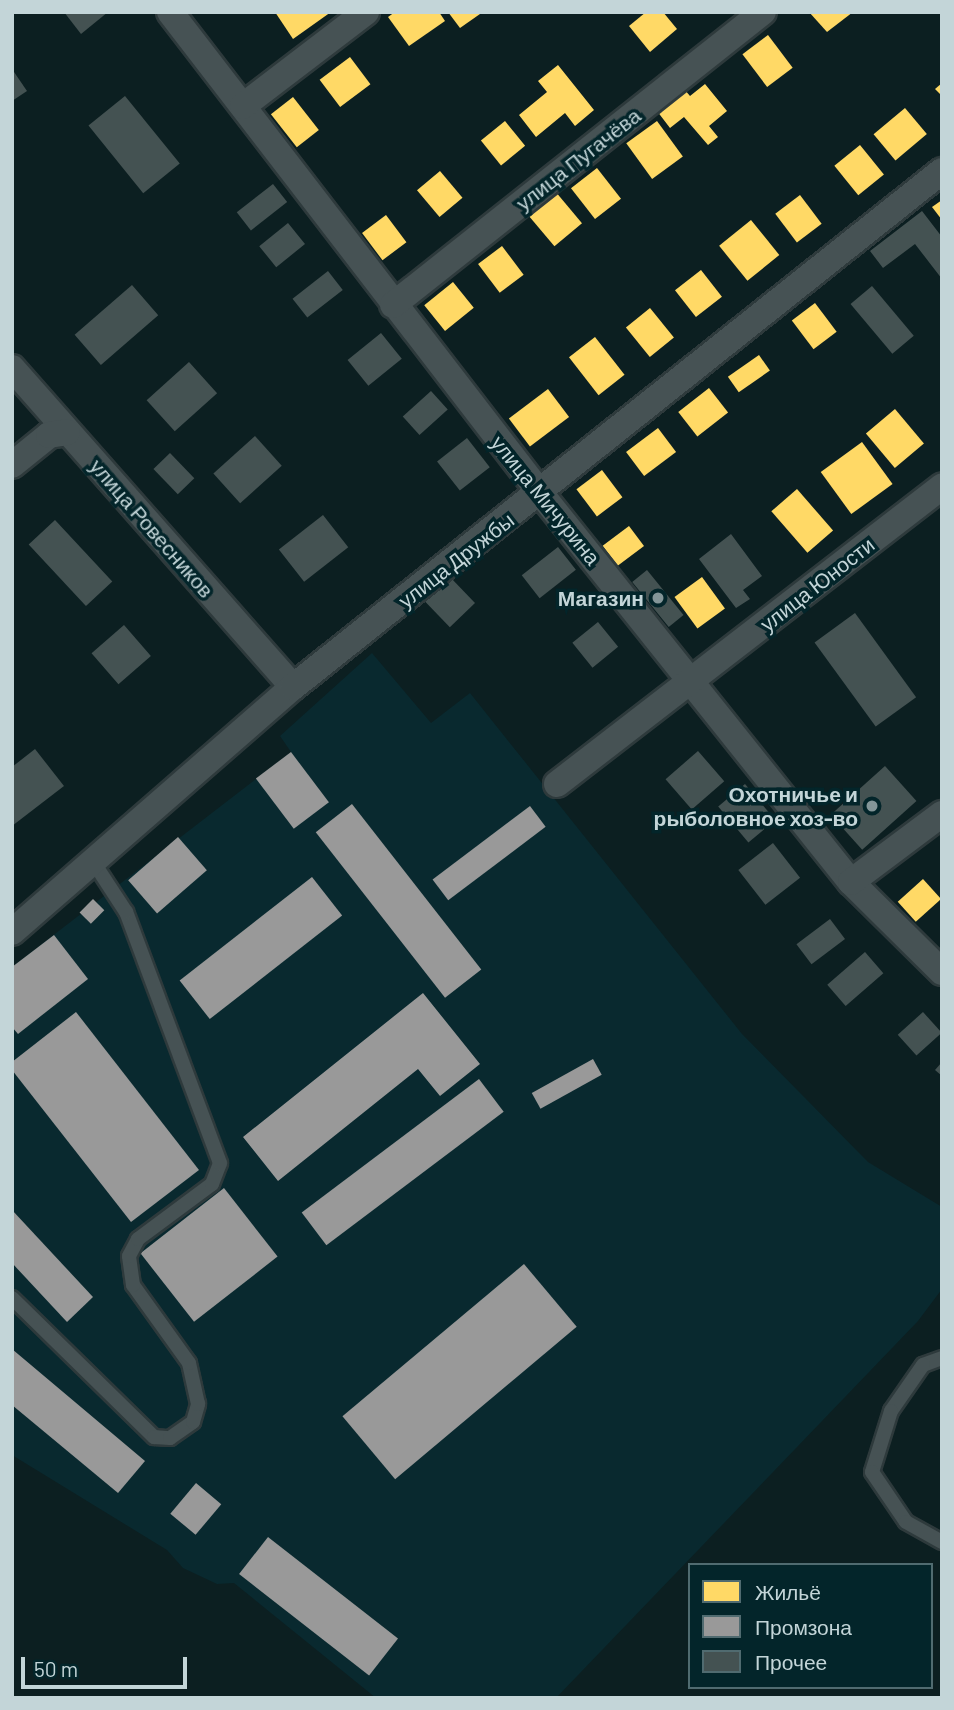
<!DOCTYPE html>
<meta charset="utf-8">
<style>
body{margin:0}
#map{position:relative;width:954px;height:1710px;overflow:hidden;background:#0c1f21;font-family:Barlow,sans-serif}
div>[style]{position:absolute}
.built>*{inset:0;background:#09292f}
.homes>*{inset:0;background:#ffd966;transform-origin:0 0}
.industry>*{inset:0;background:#999;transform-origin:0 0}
.building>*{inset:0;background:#445252;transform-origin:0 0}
.roads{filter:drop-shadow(2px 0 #2e3a3c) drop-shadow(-2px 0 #2e3a3c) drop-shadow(0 2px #2e3a3c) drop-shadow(0 -2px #2e3a3c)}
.lane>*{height:14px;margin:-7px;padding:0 7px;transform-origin:7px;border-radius:7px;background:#465254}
.street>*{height:26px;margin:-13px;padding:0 13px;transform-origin:13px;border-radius:13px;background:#465254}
.dots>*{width:19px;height:19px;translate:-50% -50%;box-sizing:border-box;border:4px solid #03252a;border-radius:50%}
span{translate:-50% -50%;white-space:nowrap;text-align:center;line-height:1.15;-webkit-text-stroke:7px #03252a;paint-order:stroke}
.street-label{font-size:21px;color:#c3d5d8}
.poi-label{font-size:21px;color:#c3d5d8;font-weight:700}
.right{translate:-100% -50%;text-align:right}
.frame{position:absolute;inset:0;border:14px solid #c3d5d8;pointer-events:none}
.legend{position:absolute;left:688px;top:1563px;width:245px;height:126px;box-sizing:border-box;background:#03252a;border:2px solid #506b70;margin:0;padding:9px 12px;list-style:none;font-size:21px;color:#c3d5d8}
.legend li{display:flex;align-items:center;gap:14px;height:35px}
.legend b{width:35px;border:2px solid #506b70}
.scale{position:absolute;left:21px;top:1657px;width:166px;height:32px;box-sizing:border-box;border:4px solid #c3d5d8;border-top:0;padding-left:9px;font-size:21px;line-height:24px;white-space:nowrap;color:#c3d5d8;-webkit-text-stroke:5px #03252a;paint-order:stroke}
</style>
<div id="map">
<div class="built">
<i style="clip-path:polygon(372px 653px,431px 723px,470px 693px,742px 1034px,868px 1162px,942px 1207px,942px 1289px,918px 1321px,556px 1698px,376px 1698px,234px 1583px,217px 1584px,183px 1568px,167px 1550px,12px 1455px,12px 967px,291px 752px,280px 736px)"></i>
</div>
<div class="homes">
<i style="clip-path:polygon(275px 12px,331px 12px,293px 39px)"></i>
<i style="clip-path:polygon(395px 12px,439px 12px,445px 21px,409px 46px,388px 17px)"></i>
<i style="clip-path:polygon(448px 12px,479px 12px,480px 14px,460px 28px)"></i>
<i style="clip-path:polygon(646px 12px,663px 12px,677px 29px,650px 52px,629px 26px)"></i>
<i style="clip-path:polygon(809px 12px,853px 12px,827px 32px)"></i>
<i style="left:768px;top:35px;width:41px;height:32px;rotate:53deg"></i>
<i style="left:350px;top:57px;width:34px;height:38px;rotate:53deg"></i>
<i style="clip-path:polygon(558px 65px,594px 110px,575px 126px,565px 113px,536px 137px,519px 115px,547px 92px,538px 81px)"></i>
<i style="clip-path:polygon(942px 83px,942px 96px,935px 89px)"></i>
<i style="clip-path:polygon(705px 84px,727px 111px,709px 126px,718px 137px,708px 145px,684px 117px,670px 128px,657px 111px,684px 89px,690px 96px)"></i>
<i style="left:293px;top:97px;width:42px;height:28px;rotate:52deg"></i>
<i style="left:905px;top:108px;width:34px;height:41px;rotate:50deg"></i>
<i style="left:505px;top:121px;width:32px;height:31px;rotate:51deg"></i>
<i style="left:657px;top:121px;width:44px;height:38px;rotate:54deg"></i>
<i style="left:860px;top:145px;width:38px;height:33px;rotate:51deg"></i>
<i style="left:597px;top:168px;width:39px;height:33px;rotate:52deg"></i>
<i style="left:440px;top:171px;width:35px;height:30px;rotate:50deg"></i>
<i style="left:555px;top:191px;width:42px;height:36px;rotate:50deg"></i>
<i style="left:800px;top:195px;width:36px;height:31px;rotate:53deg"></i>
<i style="clip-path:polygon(942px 200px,942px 220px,932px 207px)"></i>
<i style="left:386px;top:215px;width:34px;height:30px;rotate:53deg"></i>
<i style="left:751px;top:220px;width:45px;height:41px;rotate:51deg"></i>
<i style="left:502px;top:246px;width:36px;height:30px;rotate:53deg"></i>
<i style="left:701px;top:270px;width:34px;height:33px;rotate:52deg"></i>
<i style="left:453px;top:282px;width:33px;height:37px;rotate:51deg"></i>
<i style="left:815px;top:303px;width:36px;height:29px;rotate:53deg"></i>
<i style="left:650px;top:308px;width:38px;height:31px;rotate:51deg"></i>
<i style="left:595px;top:337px;width:48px;height:33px;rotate:52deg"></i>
<i style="left:759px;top:355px;width:19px;height:38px;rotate:55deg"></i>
<i style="left:709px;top:388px;width:31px;height:39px;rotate:52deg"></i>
<i style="left:548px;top:389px;width:35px;height:49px;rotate:53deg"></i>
<i style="left:895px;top:409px;width:45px;height:38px;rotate:50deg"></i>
<i style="left:658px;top:428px;width:30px;height:40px;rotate:53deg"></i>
<i style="left:862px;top:442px;width:52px;height:51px;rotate:54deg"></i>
<i style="left:602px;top:470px;width:34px;height:32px;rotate:53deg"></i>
<i style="left:797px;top:489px;width:55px;height:34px;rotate:49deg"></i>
<i style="left:629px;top:526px;width:25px;height:33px;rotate:53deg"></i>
<i style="left:702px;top:577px;width:39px;height:34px;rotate:54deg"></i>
<i style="left:923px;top:879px;width:27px;height:34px;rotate:48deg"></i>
</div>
<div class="industry">
<i style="left:291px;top:752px;width:63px;height:44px;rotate:53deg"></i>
<i style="left:352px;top:804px;width:210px;height:46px;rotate:52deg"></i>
<i style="left:530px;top:806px;width:26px;height:122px;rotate:53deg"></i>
<i style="left:178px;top:837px;width:44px;height:66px;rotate:49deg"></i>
<i style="left:312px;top:877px;width:49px;height:168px;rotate:52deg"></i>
<i style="left:93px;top:899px;width:16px;height:19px;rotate:45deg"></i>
<i style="clip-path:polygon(54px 935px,88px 979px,18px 1034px,12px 1027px,12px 967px)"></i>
<i style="clip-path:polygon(423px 993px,480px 1064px,440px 1096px,418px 1069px,278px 1181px,243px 1137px)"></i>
<i style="clip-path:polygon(76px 1012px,199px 1170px,131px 1222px,12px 1070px,12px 1062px)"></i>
<i style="left:593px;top:1059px;width:18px;height:70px;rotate:61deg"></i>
<i style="left:479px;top:1079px;width:41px;height:222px;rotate:53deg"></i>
<i style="left:224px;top:1188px;width:87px;height:106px;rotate:52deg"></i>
<i style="clip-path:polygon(12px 1210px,93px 1297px,67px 1322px,12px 1263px)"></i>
<i style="left:524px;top:1264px;width:82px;height:237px;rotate:50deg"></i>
<i style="clip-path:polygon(12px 1349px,145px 1461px,118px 1493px,12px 1405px)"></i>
<i style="left:196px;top:1483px;width:33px;height:40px;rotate:40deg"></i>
<i style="left:268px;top:1537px;width:165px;height:47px;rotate:38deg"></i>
</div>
<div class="building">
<i style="clip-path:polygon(64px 12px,108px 12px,81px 34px)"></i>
<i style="clip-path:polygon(12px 69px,27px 91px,12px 101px)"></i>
<i style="left:125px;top:96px;width:87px;height:47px;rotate:51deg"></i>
<i style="left:273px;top:184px;width:23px;height:46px;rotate:52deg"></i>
<i style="clip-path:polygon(922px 211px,942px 237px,942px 279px,915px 244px,883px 268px,870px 251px)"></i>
<i style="left:288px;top:223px;width:27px;height:37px;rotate:51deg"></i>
<i style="left:328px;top:271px;width:24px;height:45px;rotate:52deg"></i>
<i style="left:132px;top:285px;width:40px;height:76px;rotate:49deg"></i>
<i style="left:872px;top:286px;width:65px;height:28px;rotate:50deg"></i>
<i style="left:381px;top:333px;width:33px;height:43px;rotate:51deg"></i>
<i style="left:189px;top:362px;width:42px;height:57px;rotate:48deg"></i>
<i style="left:431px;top:391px;width:25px;height:38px;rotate:48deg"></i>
<i style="left:255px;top:436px;width:40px;height:56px;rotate:48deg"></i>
<i style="left:467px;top:438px;width:37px;height:38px;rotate:52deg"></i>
<i style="left:170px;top:453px;width:35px;height:23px;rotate:46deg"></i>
<i style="left:323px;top:515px;width:41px;height:56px;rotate:52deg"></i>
<i style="left:55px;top:520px;width:84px;height:36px;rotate:47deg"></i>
<i style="clip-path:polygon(731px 534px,762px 576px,743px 590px,750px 599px,736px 608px,699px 559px)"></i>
<i style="left:558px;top:547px;width:29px;height:46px;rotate:52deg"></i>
<i style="left:647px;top:570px;width:58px;height:19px;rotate:51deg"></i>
<i style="left:450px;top:577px;width:36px;height:35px;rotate:46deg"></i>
<i style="left:855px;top:613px;width:104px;height:50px;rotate:54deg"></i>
<i style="left:598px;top:622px;width:32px;height:33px;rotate:51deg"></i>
<i style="left:124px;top:625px;width:41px;height:43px;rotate:49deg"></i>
<i style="clip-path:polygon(35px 749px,64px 786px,12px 826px,12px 767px)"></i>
<i style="left:698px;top:751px;width:40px;height:43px;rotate:49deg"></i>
<i style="left:885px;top:766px;width:47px;height:73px;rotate:48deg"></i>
<i style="left:745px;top:784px;width:47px;height:35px;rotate:50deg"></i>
<i style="left:773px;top:843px;width:44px;height:44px;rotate:52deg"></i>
<i style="left:830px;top:919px;width:25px;height:42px;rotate:53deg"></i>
<i style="left:865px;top:952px;width:28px;height:50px;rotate:49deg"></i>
<i style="left:923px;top:1012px;width:28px;height:34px;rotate:48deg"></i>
<i style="clip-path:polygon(942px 1062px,942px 1076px,935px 1070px)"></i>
</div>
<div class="roads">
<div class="lane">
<i style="left:12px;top:1298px;width:199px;rotate:44.4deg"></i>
<i style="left:154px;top:1437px;width:16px;rotate:4deg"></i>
<i style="left:170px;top:1438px;width:28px;rotate:-35deg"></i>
<i style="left:193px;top:1422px;width:19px;rotate:-74deg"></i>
<i style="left:198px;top:1404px;width:42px;rotate:-102.4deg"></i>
<i style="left:189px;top:1363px;width:96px;rotate:-125.7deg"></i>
<i style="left:133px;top:1285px;width:29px;rotate:-98deg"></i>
<i style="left:129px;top:1256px;width:19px;rotate:-62deg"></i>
<i style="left:138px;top:1239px;width:92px;rotate:-36.6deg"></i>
<i style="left:212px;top:1184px;width:22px;rotate:-69deg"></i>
<i style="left:220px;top:1163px;width:268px;rotate:-110.5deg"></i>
<i style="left:126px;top:912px;width:59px;rotate:-123.1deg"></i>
<i style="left:942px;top:1358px;width:20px;rotate:160deg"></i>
<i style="left:923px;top:1365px;width:56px;rotate:124.8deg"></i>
<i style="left:891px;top:1411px;width:64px;rotate:107.3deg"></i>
<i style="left:872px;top:1472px;width:60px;rotate:55.8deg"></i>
<i style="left:906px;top:1522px;width:41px;rotate:29.1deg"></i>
</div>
<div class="street">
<i style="left:170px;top:12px;width:608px;rotate:52.41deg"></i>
<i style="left:541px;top:494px;width:497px;rotate:51.4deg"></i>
<i style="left:851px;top:882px;width:128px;rotate:44.7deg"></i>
<i style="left:243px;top:106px;width:155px;rotate:-37.4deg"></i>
<i style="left:393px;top:305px;width:472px;rotate:-38.4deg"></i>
<i style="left:12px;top:368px;width:425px;rotate:48.6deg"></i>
<i style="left:12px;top:465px;width:48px;rotate:-39deg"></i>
<i style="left:49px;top:435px;width:18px;rotate:-9deg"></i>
<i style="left:557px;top:784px;width:487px;rotate:-37.7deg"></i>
<i style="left:851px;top:882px;width:114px;rotate:-36.8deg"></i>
<i style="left:12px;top:932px;width:373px;rotate:-41.1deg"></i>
<i style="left:293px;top:687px;width:829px;rotate:-38.49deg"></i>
</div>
</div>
<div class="dots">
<i style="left:658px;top:598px;background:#839598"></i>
<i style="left:872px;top:806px;background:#839598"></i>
</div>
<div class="street-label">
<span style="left:578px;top:159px;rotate:-38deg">улица Пугачёва</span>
<span style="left:546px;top:500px;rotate:51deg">улица Мичурина</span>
<span style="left:152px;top:528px;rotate:49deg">улица Ровесников</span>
<span style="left:456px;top:560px;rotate:-38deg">улица Дружбы</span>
<span style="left:817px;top:584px;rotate:-38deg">улица Юности</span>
</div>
<div class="poi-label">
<span class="right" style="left:644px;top:598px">Магазин</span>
<span class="right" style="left:858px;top:806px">Охотничье и<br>рыболовное хоз-во</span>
</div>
<div class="frame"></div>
<ul class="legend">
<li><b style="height:19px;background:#ffd966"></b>Жильё</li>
<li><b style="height:19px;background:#999"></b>Промзона</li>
<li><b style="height:19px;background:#445252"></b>Прочее</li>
</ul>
<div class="scale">50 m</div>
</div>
